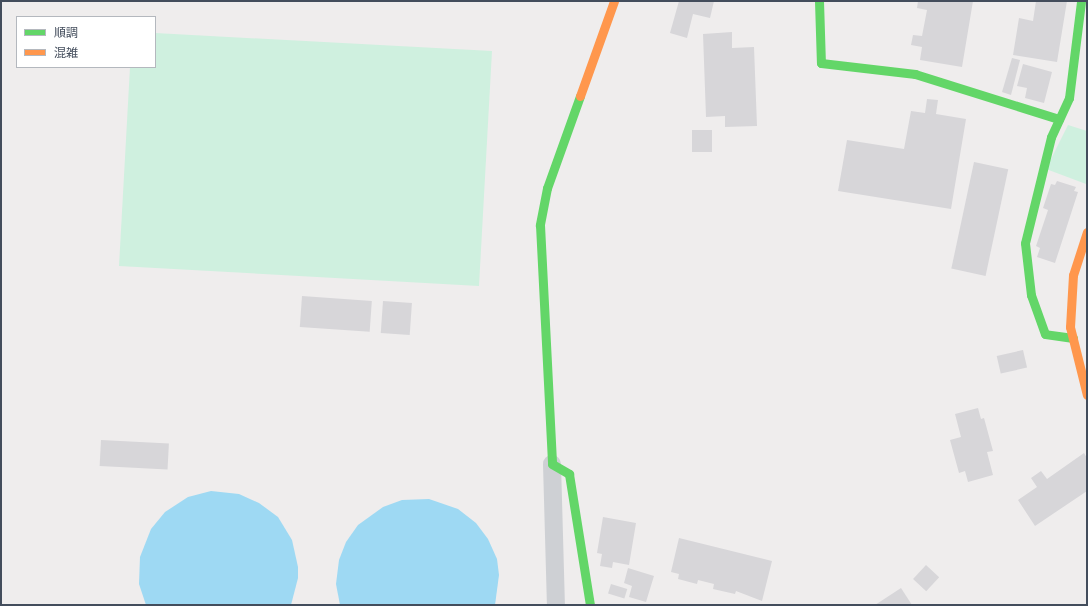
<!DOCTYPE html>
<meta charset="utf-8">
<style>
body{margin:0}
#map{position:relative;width:1088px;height:606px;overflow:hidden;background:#efeded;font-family:Signika,"Noto Sans JP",sans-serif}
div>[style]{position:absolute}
.green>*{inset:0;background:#cff0df}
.water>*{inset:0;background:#9ed9f3}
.building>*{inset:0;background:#d7d6d9;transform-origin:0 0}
.street>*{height:18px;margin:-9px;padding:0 9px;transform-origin:9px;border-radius:9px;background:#ced0d4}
.fast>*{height:9px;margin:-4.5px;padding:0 4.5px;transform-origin:4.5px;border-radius:4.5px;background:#63d668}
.slow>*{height:9px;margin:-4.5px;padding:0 4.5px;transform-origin:4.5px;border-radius:4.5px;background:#ff974d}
span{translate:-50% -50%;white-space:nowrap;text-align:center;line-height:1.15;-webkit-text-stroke:3px #fff;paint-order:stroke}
.frame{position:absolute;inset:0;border:2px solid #434d5c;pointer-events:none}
.legend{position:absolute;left:16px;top:16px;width:140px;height:52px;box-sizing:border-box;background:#fff;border:1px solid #b4b8be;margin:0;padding:5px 7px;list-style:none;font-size:12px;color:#434d5c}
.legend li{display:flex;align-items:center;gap:8px;height:20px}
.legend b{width:20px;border:1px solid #b4b8be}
</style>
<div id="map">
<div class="green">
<i style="clip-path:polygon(155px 33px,492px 51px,479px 286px,119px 266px,130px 67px,155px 67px)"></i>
<i style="clip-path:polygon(1068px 125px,1087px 131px,1086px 184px,1046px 169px)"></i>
</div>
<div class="water">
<i style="clip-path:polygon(211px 491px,239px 494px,259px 503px,278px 517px,292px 540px,298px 567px,298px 578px,291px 605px,146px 605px,139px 584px,140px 557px,151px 529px,165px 512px,188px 497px)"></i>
<i style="clip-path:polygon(429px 499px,458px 509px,476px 523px,488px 539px,497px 559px,499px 575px,495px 605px,340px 605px,336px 584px,339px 560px,346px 542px,358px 525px,383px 507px,402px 500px)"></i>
</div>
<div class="building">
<i style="clip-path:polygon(679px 1px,714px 1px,710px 18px,693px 14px,687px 38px,670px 33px)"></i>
<i style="clip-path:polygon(918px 1px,973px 1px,962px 67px,920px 60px,922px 47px,911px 45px,913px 35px,922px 36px,927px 10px,917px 8px)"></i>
<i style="clip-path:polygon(1036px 1px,1067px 1px,1057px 62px,1013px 55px,1019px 18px,1033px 21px)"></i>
<i style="clip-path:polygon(732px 32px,732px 48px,754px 47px,757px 126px,725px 127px,725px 116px,706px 117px,703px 34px)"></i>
<i style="clip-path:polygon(1012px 58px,1020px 60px,1011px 95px,1002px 92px)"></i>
<i style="clip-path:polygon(1023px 64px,1052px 72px,1044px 103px,1025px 98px,1027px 88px,1017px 86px)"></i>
<i style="clip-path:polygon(927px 99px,938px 100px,936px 114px,966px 119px,951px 209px,838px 191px,847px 140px,904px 149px,911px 111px,925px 113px)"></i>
<i style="left:692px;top:130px;width:20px;height:22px"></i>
<i style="left:974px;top:162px;width:35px;height:109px;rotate:12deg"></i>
<i style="clip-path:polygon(1057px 181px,1076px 187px,1074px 191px,1078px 192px,1055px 263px,1037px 257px,1040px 248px,1036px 246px,1048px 210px,1043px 208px,1051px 184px,1055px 185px)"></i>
<i style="left:302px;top:296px;width:70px;height:31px;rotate:4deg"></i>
<i style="left:383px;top:301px;width:29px;height:32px;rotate:4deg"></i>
<i style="left:1023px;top:350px;width:18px;height:27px;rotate:77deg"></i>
<i style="clip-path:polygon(978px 408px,981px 419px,984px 418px,993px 451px,987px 452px,993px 475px,968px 482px,965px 471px,959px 473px,950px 440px,961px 437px,955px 414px)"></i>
<i style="left:101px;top:440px;width:68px;height:26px;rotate:3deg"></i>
<i style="clip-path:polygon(1084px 453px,1087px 458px,1087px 491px,1035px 526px,1018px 500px,1037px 487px,1031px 478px,1041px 471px,1047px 479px)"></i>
<i style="clip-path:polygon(603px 517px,636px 523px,629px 565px,613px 562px,612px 568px,600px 566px,602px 554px,597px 553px)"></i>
<i style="clip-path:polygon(679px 538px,772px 561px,762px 601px,736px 591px,735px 594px,713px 589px,714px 584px,698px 580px,697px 584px,678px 579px,679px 574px,671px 572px)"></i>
<i style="left:926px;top:565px;width:18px;height:19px;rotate:43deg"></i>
<i style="clip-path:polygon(628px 568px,654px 576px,646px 602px,629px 597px,632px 586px,624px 583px)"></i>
<i style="left:611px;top:584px;width:17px;height:10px;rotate:17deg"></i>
<i style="clip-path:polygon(901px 588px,912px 605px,875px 605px)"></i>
</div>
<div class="street">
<i style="left:552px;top:464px;width:141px;rotate:88.4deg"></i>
</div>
<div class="fast">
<i style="left:819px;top:1px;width:62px;rotate:88.2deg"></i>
<i style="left:821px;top:63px;width:95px;rotate:6.7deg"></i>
<i style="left:915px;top:74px;width:151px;rotate:17.4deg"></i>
<i style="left:580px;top:96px;width:98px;rotate:109.7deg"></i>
<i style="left:547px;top:188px;width:38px;rotate:101deg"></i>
<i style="left:540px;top:225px;width:239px;rotate:87.1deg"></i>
<i style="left:552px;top:464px;width:20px;rotate:30deg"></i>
<i style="left:569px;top:474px;width:133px;rotate:80.9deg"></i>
<i style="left:1073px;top:338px;width:28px;rotate:-172deg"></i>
<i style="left:1045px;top:334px;width:41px;rotate:-109.7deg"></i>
<i style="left:1031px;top:295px;width:52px;rotate:-96.6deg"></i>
<i style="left:1025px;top:243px;width:109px;rotate:-76.2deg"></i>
<i style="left:1051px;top:137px;width:43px;rotate:-65.2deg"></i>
<i style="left:1069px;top:98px;width:98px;rotate:-82.9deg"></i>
</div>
<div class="slow">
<i style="left:580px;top:96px;width:101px;rotate:-70.3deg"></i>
<i style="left:1087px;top:232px;width:45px;rotate:108deg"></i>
<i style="left:1073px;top:275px;width:52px;rotate:93.3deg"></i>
<i style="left:1070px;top:327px;width:70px;rotate:76deg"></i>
</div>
<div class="frame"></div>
<ul class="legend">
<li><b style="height:5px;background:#63d668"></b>順調</li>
<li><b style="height:5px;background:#ff974d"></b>混雑</li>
</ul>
</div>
